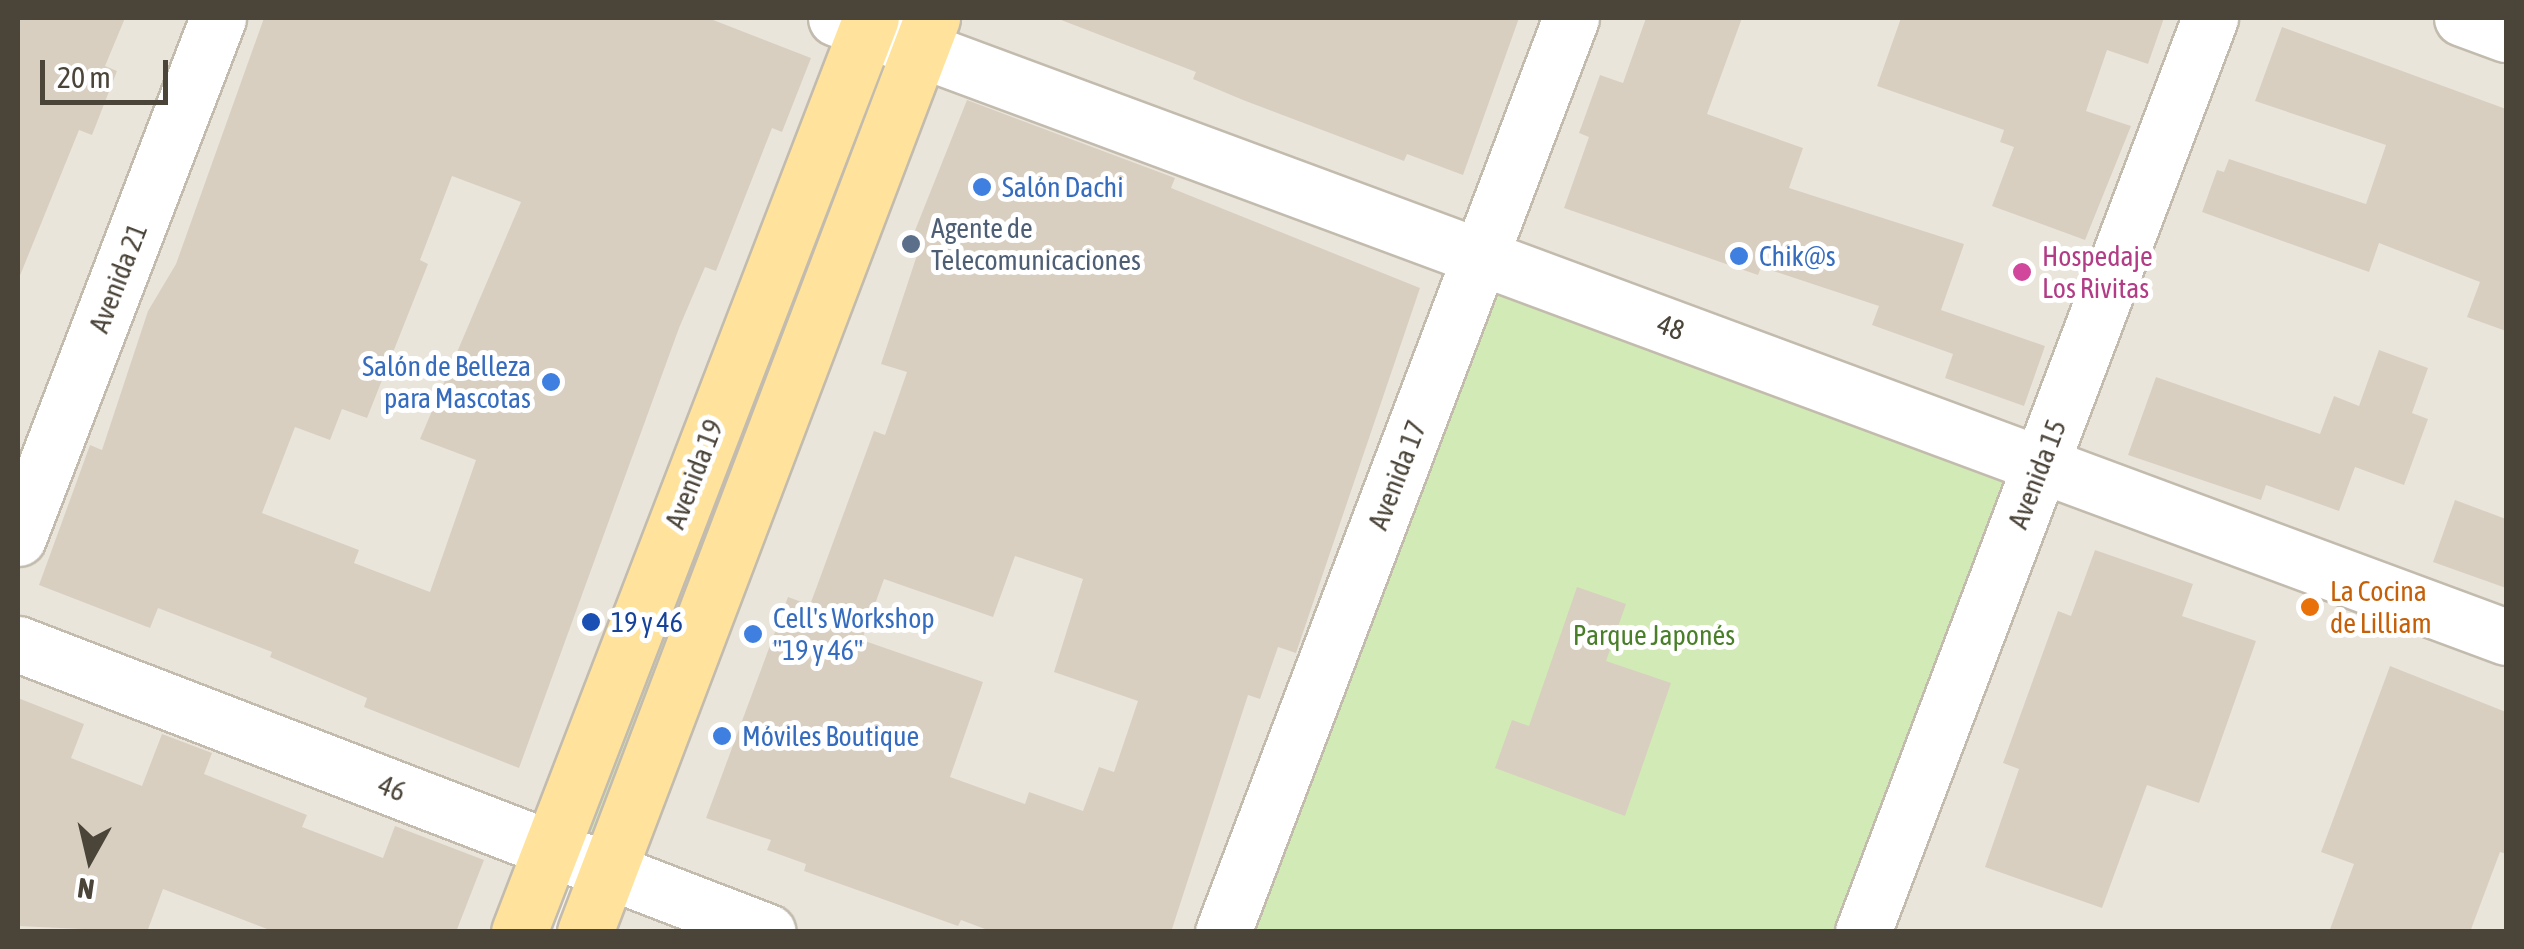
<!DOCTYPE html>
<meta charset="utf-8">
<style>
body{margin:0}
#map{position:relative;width:2524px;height:949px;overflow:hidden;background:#f6f3ec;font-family:"Asap Condensed",sans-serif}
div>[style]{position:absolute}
.residential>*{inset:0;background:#eae5da}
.green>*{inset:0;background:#d2eab5}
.building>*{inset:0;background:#d8cfc1}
.roads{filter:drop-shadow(2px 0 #c2bbae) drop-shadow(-2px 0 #c2bbae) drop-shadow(0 2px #c2bbae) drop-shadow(0 -2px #c2bbae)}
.minor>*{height:55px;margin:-27.5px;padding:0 27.5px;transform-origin:27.5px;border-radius:27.5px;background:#fff}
.major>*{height:55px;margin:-27.5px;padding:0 27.5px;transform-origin:27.5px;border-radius:27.5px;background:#ffe39c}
.dots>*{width:28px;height:28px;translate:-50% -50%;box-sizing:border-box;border:5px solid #fff;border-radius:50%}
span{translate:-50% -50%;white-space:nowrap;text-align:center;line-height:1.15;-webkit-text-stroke:10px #fff;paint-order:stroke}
.shop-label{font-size:28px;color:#366cbe}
.left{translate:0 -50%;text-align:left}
.right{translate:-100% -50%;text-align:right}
.service-label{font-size:28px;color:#4e5e75}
.hotel-label{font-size:28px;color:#b23c85}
.street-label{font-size:28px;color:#4b4439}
.food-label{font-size:28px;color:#c56008}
.transit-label{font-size:28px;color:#164399}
.park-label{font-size:28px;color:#4a7f2a}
.frame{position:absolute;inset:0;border:20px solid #4b4439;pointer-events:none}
.north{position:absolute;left:40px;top:809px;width:100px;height:100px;-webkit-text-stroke:8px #fff;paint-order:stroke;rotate:188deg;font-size:28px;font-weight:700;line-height:40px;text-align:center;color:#4b4439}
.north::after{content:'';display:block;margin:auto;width:35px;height:45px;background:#4b4439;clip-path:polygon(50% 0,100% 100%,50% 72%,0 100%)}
.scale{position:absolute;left:40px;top:60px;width:128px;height:45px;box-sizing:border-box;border:5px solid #4b4439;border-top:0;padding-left:12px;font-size:30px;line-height:35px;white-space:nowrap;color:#4b4439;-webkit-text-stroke:8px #fff;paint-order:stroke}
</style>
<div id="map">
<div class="residential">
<i style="clip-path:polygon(18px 18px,871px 18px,519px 931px,18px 931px)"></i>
<i style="clip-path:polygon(932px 18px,2506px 18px,2506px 931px,569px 932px)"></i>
</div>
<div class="green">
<i style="clip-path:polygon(883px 52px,891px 54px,591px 847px,578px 842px)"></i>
<i style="clip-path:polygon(1480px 256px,2040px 464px,1863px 931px,1223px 932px)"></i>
</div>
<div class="building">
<i style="clip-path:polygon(18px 18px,125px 18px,105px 66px,117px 71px,92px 135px,79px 130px,19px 278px)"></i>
<i style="clip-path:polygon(evenodd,264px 18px,708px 18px,811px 58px,782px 132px,772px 128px,716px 271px,705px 267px,679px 328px,519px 768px,364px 707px,367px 698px,270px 657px,272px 652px,158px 608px,150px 628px,39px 585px,90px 445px,102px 450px,148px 311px,176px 264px,264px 18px,452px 176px,521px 202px,420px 439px,476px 460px,430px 592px,354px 563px,359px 550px,262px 513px,295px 427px,330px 440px,342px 409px,367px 418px,428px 264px,420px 260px,452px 176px)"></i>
<i style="clip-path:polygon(1056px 18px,1519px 18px,1463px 175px,1407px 154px,1404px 161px,1243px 100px,1193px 79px,1196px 72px)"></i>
<i style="clip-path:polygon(1646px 18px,1742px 18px,1707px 114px,1803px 148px,1789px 188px,1964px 244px,1941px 310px,2045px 346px,2024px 406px,1945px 378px,1953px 354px,1872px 325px,1879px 306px,1761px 267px,1758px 275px,1564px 208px,1589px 137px,1579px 133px,1600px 75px,1623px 83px)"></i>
<i style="clip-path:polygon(1901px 18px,2164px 18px,2148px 64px,2107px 50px,2086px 111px,2131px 126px,2085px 240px,1992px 206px,2014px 147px,2000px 142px,2004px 130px,1877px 86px)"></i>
<i style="clip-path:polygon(2282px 27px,2506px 109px,2506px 331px,2467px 317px,2480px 282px,2379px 243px,2369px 272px,2202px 212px,2217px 170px,2224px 172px,2229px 159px,2366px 204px,2386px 145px,2255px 101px)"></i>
<i style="clip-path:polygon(evenodd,967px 100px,1175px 178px,1171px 188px,1420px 288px,1296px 653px,1278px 647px,1260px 699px,1248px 695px,1171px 932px,993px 932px,961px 920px,958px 926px,804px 871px,806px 864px,767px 850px,771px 840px,706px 818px,788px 597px,810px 605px,874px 431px,885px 435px,907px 372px,881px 364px,920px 246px,910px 243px,967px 100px,1015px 556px,1083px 579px,1054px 672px,1138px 701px,1114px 772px,1099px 767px,1083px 811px,1029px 792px,1025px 804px,950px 777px,983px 682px,862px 640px,884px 579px,993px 617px,1015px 556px)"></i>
<i style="clip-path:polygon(2379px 350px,2428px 368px,2412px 413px,2428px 419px,2404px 485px,2355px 467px,2339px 511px,2266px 485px,2261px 500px,2128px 455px,2156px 377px,2320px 434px,2334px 396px,2359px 406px)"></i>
<i style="clip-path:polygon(2455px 500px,2506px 519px,2506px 588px,2433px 562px)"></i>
<i style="clip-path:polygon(2095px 550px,2193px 584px,2182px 616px,2256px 641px,2199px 803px,2147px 785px,2102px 908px,1985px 867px,2019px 769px,2003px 763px,2058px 611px,2071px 616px)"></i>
<i style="clip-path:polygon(1577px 587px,1626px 604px,1606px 661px,1671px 683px,1625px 816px,1495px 768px,1512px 720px,1529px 726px)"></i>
<i style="clip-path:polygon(2390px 666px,2506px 712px,2506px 854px,2500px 852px,2470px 932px,2329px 932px,2354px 864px,2321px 852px)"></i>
<i style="clip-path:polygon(18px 698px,84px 724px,71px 758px,142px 786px,162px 734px,212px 753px,204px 774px,307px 815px,302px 827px,383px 858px,395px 826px,484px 860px,456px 932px,275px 932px,163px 889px,147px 932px,18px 926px)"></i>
</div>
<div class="roads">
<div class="minor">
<i style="left:836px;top:18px;width:1781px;rotate:20.34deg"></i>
<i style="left:2462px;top:18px;width:47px;rotate:20deg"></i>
<i style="left:18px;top:538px;width:557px;rotate:-68.96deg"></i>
<i style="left:18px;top:644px;width:803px;rotate:21.01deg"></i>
<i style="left:1223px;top:932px;width:978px;rotate:-69.16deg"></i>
<i style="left:1863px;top:932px;width:978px;rotate:-69.21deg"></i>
</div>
<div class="major">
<i style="left:519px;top:932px;width:979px;rotate:-68.94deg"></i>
<i style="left:585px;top:932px;width:978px;rotate:-69.21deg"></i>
</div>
</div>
<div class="dots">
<i style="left:982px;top:187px;background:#3f7fe0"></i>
<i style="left:911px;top:244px;background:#5c6f8a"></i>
<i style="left:1739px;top:256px;background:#3f7fe0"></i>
<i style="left:2022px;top:272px;background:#d1479c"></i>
<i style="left:551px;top:382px;background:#3f7fe0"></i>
<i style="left:2310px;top:607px;background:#e8710a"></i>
<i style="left:591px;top:622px;background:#1a4fb4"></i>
<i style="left:753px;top:634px;background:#3f7fe0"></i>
<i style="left:722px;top:736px;background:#3f7fe0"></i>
</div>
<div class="shop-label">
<span class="left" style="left:1002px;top:187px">Salón Dachi</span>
<span class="left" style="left:1759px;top:256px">Chik@s</span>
<span class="right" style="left:531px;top:382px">Salón de Belleza<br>para Mascotas</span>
<span class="left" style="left:773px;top:634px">Cell's Workshop<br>"19 y 46"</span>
<span class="left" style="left:742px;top:736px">Móviles Boutique</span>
</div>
<div class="service-label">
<span class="left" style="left:931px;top:244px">Agente de<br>Telecomunicaciones</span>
</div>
<div class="hotel-label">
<span class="left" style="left:2042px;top:272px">Hospedaje<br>Los Rivitas</span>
</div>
<div class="street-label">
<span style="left:118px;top:278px;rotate:-69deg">Avenida 21</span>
<span style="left:1671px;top:327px;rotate:20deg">48</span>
<span style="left:694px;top:474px;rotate:-69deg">Avenida 19</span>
<span style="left:2037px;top:474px;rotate:-69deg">Avenida 15</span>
<span style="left:1397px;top:475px;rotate:-69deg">Avenida 17</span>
<span style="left:392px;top:788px;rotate:21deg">46</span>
</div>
<div class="food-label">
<span class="left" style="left:2330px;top:607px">La Cocina<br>de Lilliam</span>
</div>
<div class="transit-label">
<span class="left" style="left:611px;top:622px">19 y 46</span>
</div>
<div class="park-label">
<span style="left:1654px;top:635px">Parque Japonés</span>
</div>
<div class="frame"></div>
<div class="north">N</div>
<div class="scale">20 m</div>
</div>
